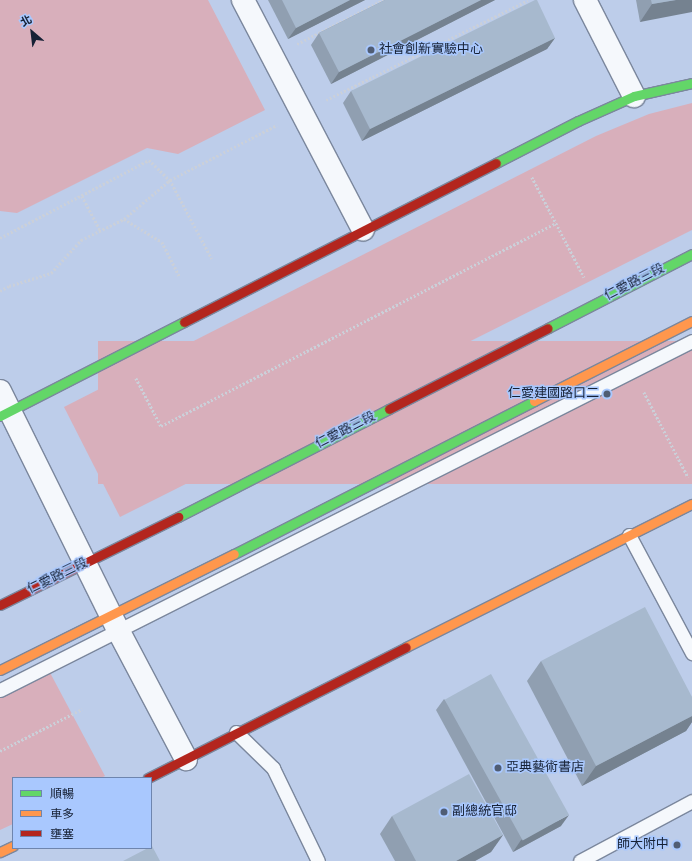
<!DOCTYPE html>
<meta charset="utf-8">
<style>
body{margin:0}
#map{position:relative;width:692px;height:861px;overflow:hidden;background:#bdcdea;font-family:Overpass,"Noto Sans TC",sans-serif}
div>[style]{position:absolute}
.green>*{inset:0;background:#d8afbb;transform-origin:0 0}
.path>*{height:2.5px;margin-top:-1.25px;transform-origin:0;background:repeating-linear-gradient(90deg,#cbd0d9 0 2px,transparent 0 4px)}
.roads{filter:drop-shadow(1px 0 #7b879d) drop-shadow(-1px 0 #7b879d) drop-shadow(0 1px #7b879d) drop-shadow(0 -1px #7b879d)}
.lane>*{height:13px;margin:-6.5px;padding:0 6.5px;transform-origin:6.5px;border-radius:6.5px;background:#f5f8fc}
.street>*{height:22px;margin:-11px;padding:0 11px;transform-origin:11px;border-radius:11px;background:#f5f8fc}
.fast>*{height:9px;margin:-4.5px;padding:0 4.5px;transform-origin:4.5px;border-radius:4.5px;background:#63d668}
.slow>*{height:9px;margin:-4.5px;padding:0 4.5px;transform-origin:4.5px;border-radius:4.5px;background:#ff974d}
.jam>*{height:9px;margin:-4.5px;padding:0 4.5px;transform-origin:4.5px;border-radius:4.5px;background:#b3261e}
.wall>*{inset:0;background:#909fb1}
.shaded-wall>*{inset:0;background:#758290}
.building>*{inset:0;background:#a7b9ce;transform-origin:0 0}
.dots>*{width:11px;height:11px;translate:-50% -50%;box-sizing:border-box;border:2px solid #a9c8fe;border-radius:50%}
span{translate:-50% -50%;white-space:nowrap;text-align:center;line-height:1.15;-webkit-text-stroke:3px #a9c8fe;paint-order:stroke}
.poi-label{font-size:13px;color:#162135}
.left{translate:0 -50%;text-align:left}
.right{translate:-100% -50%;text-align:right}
.street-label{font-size:13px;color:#162135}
.legend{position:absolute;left:12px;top:777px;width:140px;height:72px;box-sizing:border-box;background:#a9c8fe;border:1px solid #6e85ae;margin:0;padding:5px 7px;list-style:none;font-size:12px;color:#162135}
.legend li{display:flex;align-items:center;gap:8px;height:20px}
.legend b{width:20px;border:1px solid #6e85ae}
.north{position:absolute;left:12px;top:12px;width:40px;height:40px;-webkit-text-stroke:3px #a9c8fe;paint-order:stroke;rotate:332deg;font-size:11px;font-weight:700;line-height:16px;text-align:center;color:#162135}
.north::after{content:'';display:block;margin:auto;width:14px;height:18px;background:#162135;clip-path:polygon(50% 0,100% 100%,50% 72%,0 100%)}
</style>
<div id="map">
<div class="green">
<i style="clip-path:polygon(0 0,208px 0,265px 110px,178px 154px,147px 148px,17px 213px,0 211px)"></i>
<i style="clip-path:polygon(692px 103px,692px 230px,120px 517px,64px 407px,596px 136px,649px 114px)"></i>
<i style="left:692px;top:341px;width:143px;height:594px;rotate:90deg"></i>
<i style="clip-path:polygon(47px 667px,105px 776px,101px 778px,13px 778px,13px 824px,0 830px,0 690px)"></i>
</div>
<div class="path">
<i style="left:297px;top:44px;width:97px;rotate:-27.1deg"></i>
<i style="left:326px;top:100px;width:225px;rotate:-26.3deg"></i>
<i style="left:532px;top:177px;width:113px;rotate:62.5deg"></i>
<i style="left:82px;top:196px;width:38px;rotate:62deg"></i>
<i style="left:124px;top:219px;width:44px;rotate:31.2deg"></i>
<i style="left:162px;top:242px;width:38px;rotate:63deg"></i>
<i style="left:0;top:238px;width:168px;rotate:-27.6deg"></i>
<i style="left:149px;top:160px;width:29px;rotate:44deg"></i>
<i style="left:170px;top:180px;width:89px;rotate:62deg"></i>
<i style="left:0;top:291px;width:10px;rotate:-29deg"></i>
<i style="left:9px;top:286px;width:44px;rotate:-17.2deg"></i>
<i style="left:51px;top:273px;width:45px;rotate:-47.7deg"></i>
<i style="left:81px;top:240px;width:48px;rotate:-26deg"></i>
<i style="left:124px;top:219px;width:60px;rotate:-40.3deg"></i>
<i style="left:170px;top:180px;width:120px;rotate:-27.2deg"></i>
<i style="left:136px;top:378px;width:54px;rotate:62.5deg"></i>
<i style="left:161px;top:426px;width:444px;rotate:-27.2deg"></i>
<i style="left:644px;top:392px;width:96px;rotate:62.6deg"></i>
<i style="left:0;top:751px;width:92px;rotate:-27.1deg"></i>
</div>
<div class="roads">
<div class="lane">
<i style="left:629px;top:535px;width:134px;rotate:61.9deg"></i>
<i style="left:0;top:690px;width:775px;rotate:-26.76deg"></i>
<i style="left:236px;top:732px;width:52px;rotate:44.2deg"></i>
<i style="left:273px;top:768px;width:103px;rotate:64.2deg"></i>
<i style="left:580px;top:861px;width:127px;rotate:-28.2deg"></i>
</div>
<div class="street">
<i style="left:243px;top:0;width:259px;rotate:62.4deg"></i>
<i style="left:585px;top:0;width:108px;rotate:63deg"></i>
<i style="left:0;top:391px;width:267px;rotate:63.7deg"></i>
<i style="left:118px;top:630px;width:146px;rotate:62.2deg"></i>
</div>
<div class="fast">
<i style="left:496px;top:163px;width:92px;rotate:-27.1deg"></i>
<i style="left:578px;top:121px;width:61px;rotate:-24.1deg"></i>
<i style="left:634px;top:96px;width:59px;rotate:-12.6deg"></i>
<i style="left:548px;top:328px;width:162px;rotate:-27.2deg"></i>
<i style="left:0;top:416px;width:207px;rotate:-27.1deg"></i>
<i style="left:178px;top:517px;width:237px;rotate:-27.1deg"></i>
<i style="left:234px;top:554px;width:337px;rotate:-27deg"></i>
</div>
<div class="slow">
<i style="left:534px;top:401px;width:177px;rotate:-26.9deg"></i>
<i style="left:406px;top:647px;width:320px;rotate:-26.6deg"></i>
<i style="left:0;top:670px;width:261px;rotate:-26.4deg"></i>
<i style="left:0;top:852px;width:14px;rotate:-25deg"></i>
</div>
<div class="jam">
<i style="left:184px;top:322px;width:350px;rotate:-27deg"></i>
<i style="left:389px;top:409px;width:178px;rotate:-27deg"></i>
<i style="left:0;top:605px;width:199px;rotate:-26.3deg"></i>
<i style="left:148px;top:778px;width:289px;rotate:-26.9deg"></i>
</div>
</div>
<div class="wall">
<i style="clip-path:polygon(268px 0,365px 0,288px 39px)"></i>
<i style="clip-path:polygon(385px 0,495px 0,331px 84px,311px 45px,319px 33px)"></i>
<i style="clip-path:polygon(636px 0,692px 0,640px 22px)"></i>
<i style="clip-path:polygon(555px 38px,547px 49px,362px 141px,343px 103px,351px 91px)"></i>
<i style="clip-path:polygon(541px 661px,692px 697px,692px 722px,686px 731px,582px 786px,527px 681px)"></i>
<i style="clip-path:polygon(444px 699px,561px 826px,513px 852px,436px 710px)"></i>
<i style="clip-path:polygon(392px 816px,503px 835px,491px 852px,475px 861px,395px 861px,380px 834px)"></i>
</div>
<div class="shaded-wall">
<i style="clip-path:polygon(350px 0,365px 0,288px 39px,296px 28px)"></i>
<i style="clip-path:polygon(481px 0,495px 0,331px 84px,339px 72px)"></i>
<i style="clip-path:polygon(676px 0,692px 0,692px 12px,640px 22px,652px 4px)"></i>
<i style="clip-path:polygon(555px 38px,547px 49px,362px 141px,370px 129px)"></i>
<i style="clip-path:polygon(692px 716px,692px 722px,686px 731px,582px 786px,596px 766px)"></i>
<i style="clip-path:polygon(569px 815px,561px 826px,513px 852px,521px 840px)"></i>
<i style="clip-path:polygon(503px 835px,491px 852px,475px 861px,456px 861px)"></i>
</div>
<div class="building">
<i style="clip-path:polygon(282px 0,350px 0,296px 28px)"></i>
<i style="clip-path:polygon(385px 0,481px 0,339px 72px,319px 33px)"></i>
<i style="clip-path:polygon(535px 0,537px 0,555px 38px,370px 129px,351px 91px)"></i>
<i style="clip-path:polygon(651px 0,676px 0,652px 4px)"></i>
<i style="clip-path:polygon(645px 607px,692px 697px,692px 716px,596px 766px,541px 661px)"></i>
<i style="left:491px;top:674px;width:161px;height:53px;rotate:61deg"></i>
<i style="clip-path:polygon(469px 774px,503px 835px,456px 861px,416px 861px,392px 816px)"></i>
<i style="clip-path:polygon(151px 846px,152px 846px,160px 861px,123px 861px,148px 848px,151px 848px)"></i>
</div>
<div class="dots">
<i style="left:371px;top:50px;background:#505d74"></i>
<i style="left:607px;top:394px;background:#505d74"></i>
<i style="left:498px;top:768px;background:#505d74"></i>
<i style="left:444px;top:812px;background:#505d74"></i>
<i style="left:677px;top:845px;background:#505d74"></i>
</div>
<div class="poi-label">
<span class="left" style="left:379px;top:50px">社會創新實驗中心</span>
<span class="right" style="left:599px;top:394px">仁愛建國路口二</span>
<span class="left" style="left:506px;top:768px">亞典藝術書店</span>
<span class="left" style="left:452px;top:812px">副總統官邸</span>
<span class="right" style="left:669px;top:845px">師大附中</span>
</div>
<div class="street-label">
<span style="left:635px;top:283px;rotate:-27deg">仁愛路三段</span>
<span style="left:346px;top:431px;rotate:-27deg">仁愛路三段</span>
<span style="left:58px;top:577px;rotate:-26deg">仁愛路三段</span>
</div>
<ul class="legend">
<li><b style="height:5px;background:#63d668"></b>順暢</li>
<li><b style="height:5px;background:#ff974d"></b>車多</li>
<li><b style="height:5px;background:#b3261e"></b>壅塞</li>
</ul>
<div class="north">北</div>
</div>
